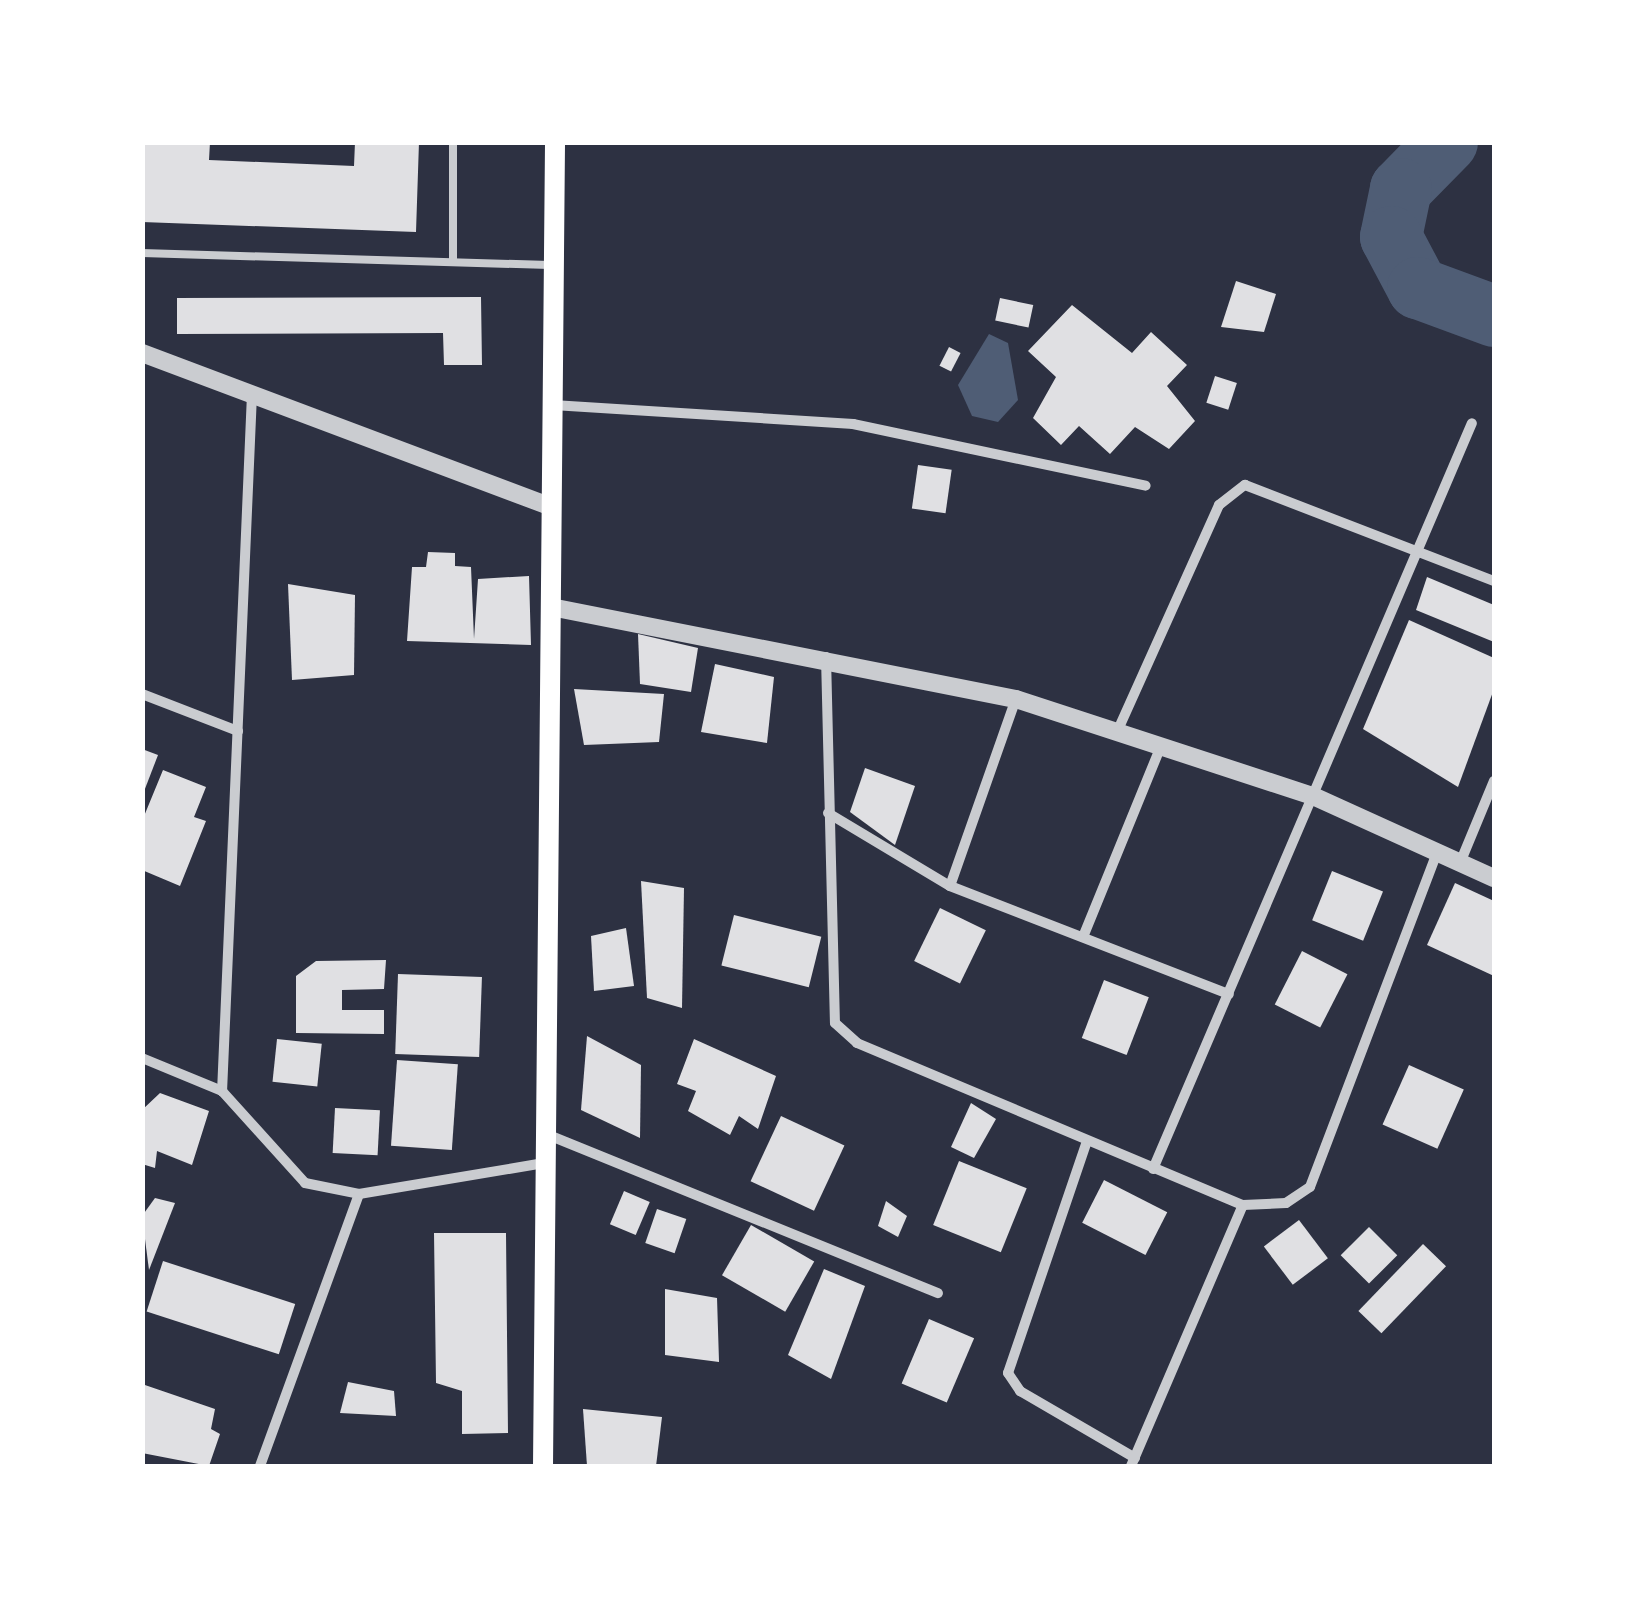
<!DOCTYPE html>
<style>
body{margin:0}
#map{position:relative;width:1637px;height:1609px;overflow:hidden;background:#2d3142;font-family:"Source Sans 3",sans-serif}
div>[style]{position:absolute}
.water>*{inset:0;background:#4f5d75}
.river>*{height:62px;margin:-31px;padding:0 31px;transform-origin:31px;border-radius:31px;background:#4f5d75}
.building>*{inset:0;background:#e0e0e3;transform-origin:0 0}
.service>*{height:8px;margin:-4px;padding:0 4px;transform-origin:4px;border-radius:4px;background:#caccd0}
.minor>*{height:10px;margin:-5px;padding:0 5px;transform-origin:5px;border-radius:5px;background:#caccd0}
.tertiary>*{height:18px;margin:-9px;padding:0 9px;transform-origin:9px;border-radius:9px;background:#caccd0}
.secondary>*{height:20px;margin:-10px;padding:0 10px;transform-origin:10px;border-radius:10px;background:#fff}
span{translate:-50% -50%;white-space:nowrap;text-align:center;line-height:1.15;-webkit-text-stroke:10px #fff;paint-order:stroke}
.frame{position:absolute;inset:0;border:145px solid #fff;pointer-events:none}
</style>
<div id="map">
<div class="water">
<i style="clip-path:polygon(989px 334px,1008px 343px,1018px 400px,998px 422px,972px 416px,958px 385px)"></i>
</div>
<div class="river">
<i style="left:1447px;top:142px;width:66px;rotate:134.4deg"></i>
<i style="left:1401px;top:189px;width:49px;rotate:101.8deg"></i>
<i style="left:1391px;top:237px;width:58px;rotate:62.1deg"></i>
<i style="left:1418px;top:288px;width:81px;rotate:20.2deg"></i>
</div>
<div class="building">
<i style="clip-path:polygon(142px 142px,210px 142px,209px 160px,354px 166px,355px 142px,419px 142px,416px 232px,142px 222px)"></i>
<i style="clip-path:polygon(1236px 281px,1276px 294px,1264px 332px,1221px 327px)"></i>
<i style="clip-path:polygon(481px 297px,482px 365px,444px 365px,443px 333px,177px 334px,177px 298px)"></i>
<i style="left:1000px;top:298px;width:34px;height:23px;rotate:12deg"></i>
<i style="clip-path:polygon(1072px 305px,1132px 353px,1151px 332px,1187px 365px,1167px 386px,1195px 421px,1169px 449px,1135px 427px,1110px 454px,1079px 426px,1061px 445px,1033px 418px,1056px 377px,1028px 351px)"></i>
<i style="left:949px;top:347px;width:13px;height:21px;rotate:27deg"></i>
<i style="left:1215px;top:376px;width:23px;height:28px;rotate:18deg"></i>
<i style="left:918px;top:465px;width:34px;height:44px;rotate:8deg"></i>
<i style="clip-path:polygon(428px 552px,455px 553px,455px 566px,471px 567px,474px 639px,478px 579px,529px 576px,531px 645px,407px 641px,412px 567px,426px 567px)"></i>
<i style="clip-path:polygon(1427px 577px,1494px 605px,1494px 642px,1416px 610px)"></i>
<i style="clip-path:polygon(288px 584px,355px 595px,354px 675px,292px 680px)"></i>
<i style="clip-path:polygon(1409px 620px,1494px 658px,1494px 689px,1458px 787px,1363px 729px)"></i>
<i style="clip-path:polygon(638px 634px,698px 648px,691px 692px,640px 684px)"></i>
<i style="clip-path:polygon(715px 664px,774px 677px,767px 743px,701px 732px)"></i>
<i style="clip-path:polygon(574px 689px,664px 694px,659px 742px,584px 745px)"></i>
<i style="clip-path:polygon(142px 749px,158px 755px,143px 794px,142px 794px)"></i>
<i style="clip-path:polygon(865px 768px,915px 786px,895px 845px,850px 812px)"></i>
<i style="clip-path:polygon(163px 770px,206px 787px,194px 817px,206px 821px,180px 886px,142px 870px,142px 821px)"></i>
<i style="left:1332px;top:871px;width:55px;height:53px;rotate:22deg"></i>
<i style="clip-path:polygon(641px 881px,684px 888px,682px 1008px,647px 998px)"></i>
<i style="clip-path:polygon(1455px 883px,1494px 901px,1494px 976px,1427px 945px)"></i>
<i style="left:940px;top:908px;width:51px;height:59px;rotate:26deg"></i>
<i style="left:734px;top:915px;width:90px;height:52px;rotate:14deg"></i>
<i style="clip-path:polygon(626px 928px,634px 986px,594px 991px,591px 936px)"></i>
<i style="left:1302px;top:951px;width:51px;height:60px;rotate:27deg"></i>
<i style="clip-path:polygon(386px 960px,384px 989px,342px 990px,342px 1010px,384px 1010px,384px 1034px,296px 1033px,296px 976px,316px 961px)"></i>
<i style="left:398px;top:974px;width:84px;height:80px;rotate:2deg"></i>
<i style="left:1104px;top:980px;width:48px;height:62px;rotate:21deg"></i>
<i style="clip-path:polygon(587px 1036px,641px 1065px,640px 1138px,581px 1110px)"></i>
<i style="left:277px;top:1039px;width:45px;height:43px;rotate:6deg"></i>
<i style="clip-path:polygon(694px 1039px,776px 1076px,758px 1129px,739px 1116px,730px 1135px,688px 1111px,696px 1091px,677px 1084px)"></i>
<i style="left:397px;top:1060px;width:61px;height:86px;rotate:4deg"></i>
<i style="left:1409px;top:1065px;width:60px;height:65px;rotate:24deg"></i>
<i style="clip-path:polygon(160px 1093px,209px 1111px,192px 1165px,157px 1151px,155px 1168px,142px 1164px,142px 1110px)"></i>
<i style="clip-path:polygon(971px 1103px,996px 1119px,974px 1158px,951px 1147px)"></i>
<i style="left:335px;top:1108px;width:45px;height:45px;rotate:3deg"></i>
<i style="left:781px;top:1116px;width:70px;height:72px;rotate:25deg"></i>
<i style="left:959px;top:1161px;width:73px;height:69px;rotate:22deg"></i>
<i style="left:1104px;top:1180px;width:71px;height:48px;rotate:27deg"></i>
<i style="left:624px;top:1191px;width:28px;height:36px;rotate:23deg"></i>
<i style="clip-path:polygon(155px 1198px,175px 1203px,149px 1270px,142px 1216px)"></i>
<i style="clip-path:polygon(886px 1201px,907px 1216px,898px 1237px,878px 1226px)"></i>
<i style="left:657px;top:1209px;width:31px;height:36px;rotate:19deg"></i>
<i style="left:1299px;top:1220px;width:48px;height:44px;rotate:53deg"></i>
<i style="left:751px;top:1225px;width:73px;height:58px;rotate:30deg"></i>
<i style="left:1369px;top:1227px;width:40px;height:40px;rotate:45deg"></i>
<i style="clip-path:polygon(434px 1233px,506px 1233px,508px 1433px,462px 1434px,462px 1391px,436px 1383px)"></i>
<i style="left:1423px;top:1244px;width:32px;height:93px;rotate:44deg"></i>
<i style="left:163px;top:1261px;width:139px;height:53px;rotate:18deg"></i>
<i style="clip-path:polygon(824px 1269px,865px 1286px,831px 1379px,788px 1355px)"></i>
<i style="clip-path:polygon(665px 1289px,717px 1298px,719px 1362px,665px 1355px)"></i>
<i style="left:929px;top:1319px;width:49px;height:70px;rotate:23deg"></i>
<i style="clip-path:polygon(348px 1382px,394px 1391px,396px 1416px,340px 1413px)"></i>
<i style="clip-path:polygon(142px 1384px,215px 1409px,211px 1429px,220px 1434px,209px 1466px,142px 1453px)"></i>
<i style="clip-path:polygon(583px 1409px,662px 1417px,656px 1466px,587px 1466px)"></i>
</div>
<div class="service">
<i style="left:142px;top:253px;width:408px;rotate:1.7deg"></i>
<i style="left:453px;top:262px;width:120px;rotate:-90deg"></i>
</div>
<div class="minor">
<i style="left:252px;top:394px;width:698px;rotate:92.46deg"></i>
<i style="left:222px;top:1091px;width:124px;rotate:47.9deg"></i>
<i style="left:305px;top:1183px;width:55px;rotate:11.5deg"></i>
<i style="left:359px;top:1194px;width:289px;rotate:110deg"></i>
<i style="left:553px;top:405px;width:301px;rotate:3.6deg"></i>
<i style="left:853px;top:424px;width:299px;rotate:11.9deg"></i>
<i style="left:826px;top:657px;width:366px;rotate:88.6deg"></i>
<i style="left:835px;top:1023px;width:30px;rotate:42deg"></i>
<i style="left:857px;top:1043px;width:419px;rotate:22.8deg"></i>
<i style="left:1243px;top:1205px;width:43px;rotate:-2.7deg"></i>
<i style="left:1286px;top:1203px;width:29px;rotate:-34deg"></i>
<i style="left:1310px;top:1187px;width:358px;rotate:-69.2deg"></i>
<i style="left:142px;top:694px;width:103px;rotate:21.1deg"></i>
<i style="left:1117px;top:732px;width:249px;rotate:-65.8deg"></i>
<i style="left:1219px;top:505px;width:33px;rotate:-38deg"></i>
<i style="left:1245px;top:485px;width:267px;rotate:21.1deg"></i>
<i style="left:828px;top:813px;width:142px;rotate:30.9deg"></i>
<i style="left:950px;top:886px;width:299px;rotate:21.2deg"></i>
<i style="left:1460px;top:863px;width:89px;rotate:-67.5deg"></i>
<i style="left:950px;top:886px;width:198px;rotate:-70.6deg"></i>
<i style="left:1083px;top:937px;width:206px;rotate:-67.8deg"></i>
<i style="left:142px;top:1058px;width:87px;rotate:22.4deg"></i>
<i style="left:546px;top:1134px;width:423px;rotate:22.1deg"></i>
<i style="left:1087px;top:1141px;width:245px;rotate:108.8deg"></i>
<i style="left:1008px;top:1373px;width:22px;rotate:56deg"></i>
<i style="left:1020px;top:1391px;width:133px;rotate:30.2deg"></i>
<i style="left:1153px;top:1169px;width:811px;rotate:-66.85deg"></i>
<i style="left:359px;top:1194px;width:189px;rotate:-9.5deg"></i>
<i style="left:1131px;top:1466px;width:284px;rotate:-66.8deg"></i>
</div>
<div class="tertiary">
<i style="left:142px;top:353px;width:438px;rotate:20.6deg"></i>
<i style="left:551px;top:607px;width:474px;rotate:11.2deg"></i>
<i style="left:1016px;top:699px;width:312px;rotate:18.1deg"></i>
<i style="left:1313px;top:796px;width:199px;rotate:24.4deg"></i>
</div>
<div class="secondary">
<i style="left:543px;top:1466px;width:1324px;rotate:-89.48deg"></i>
</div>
<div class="frame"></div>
</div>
